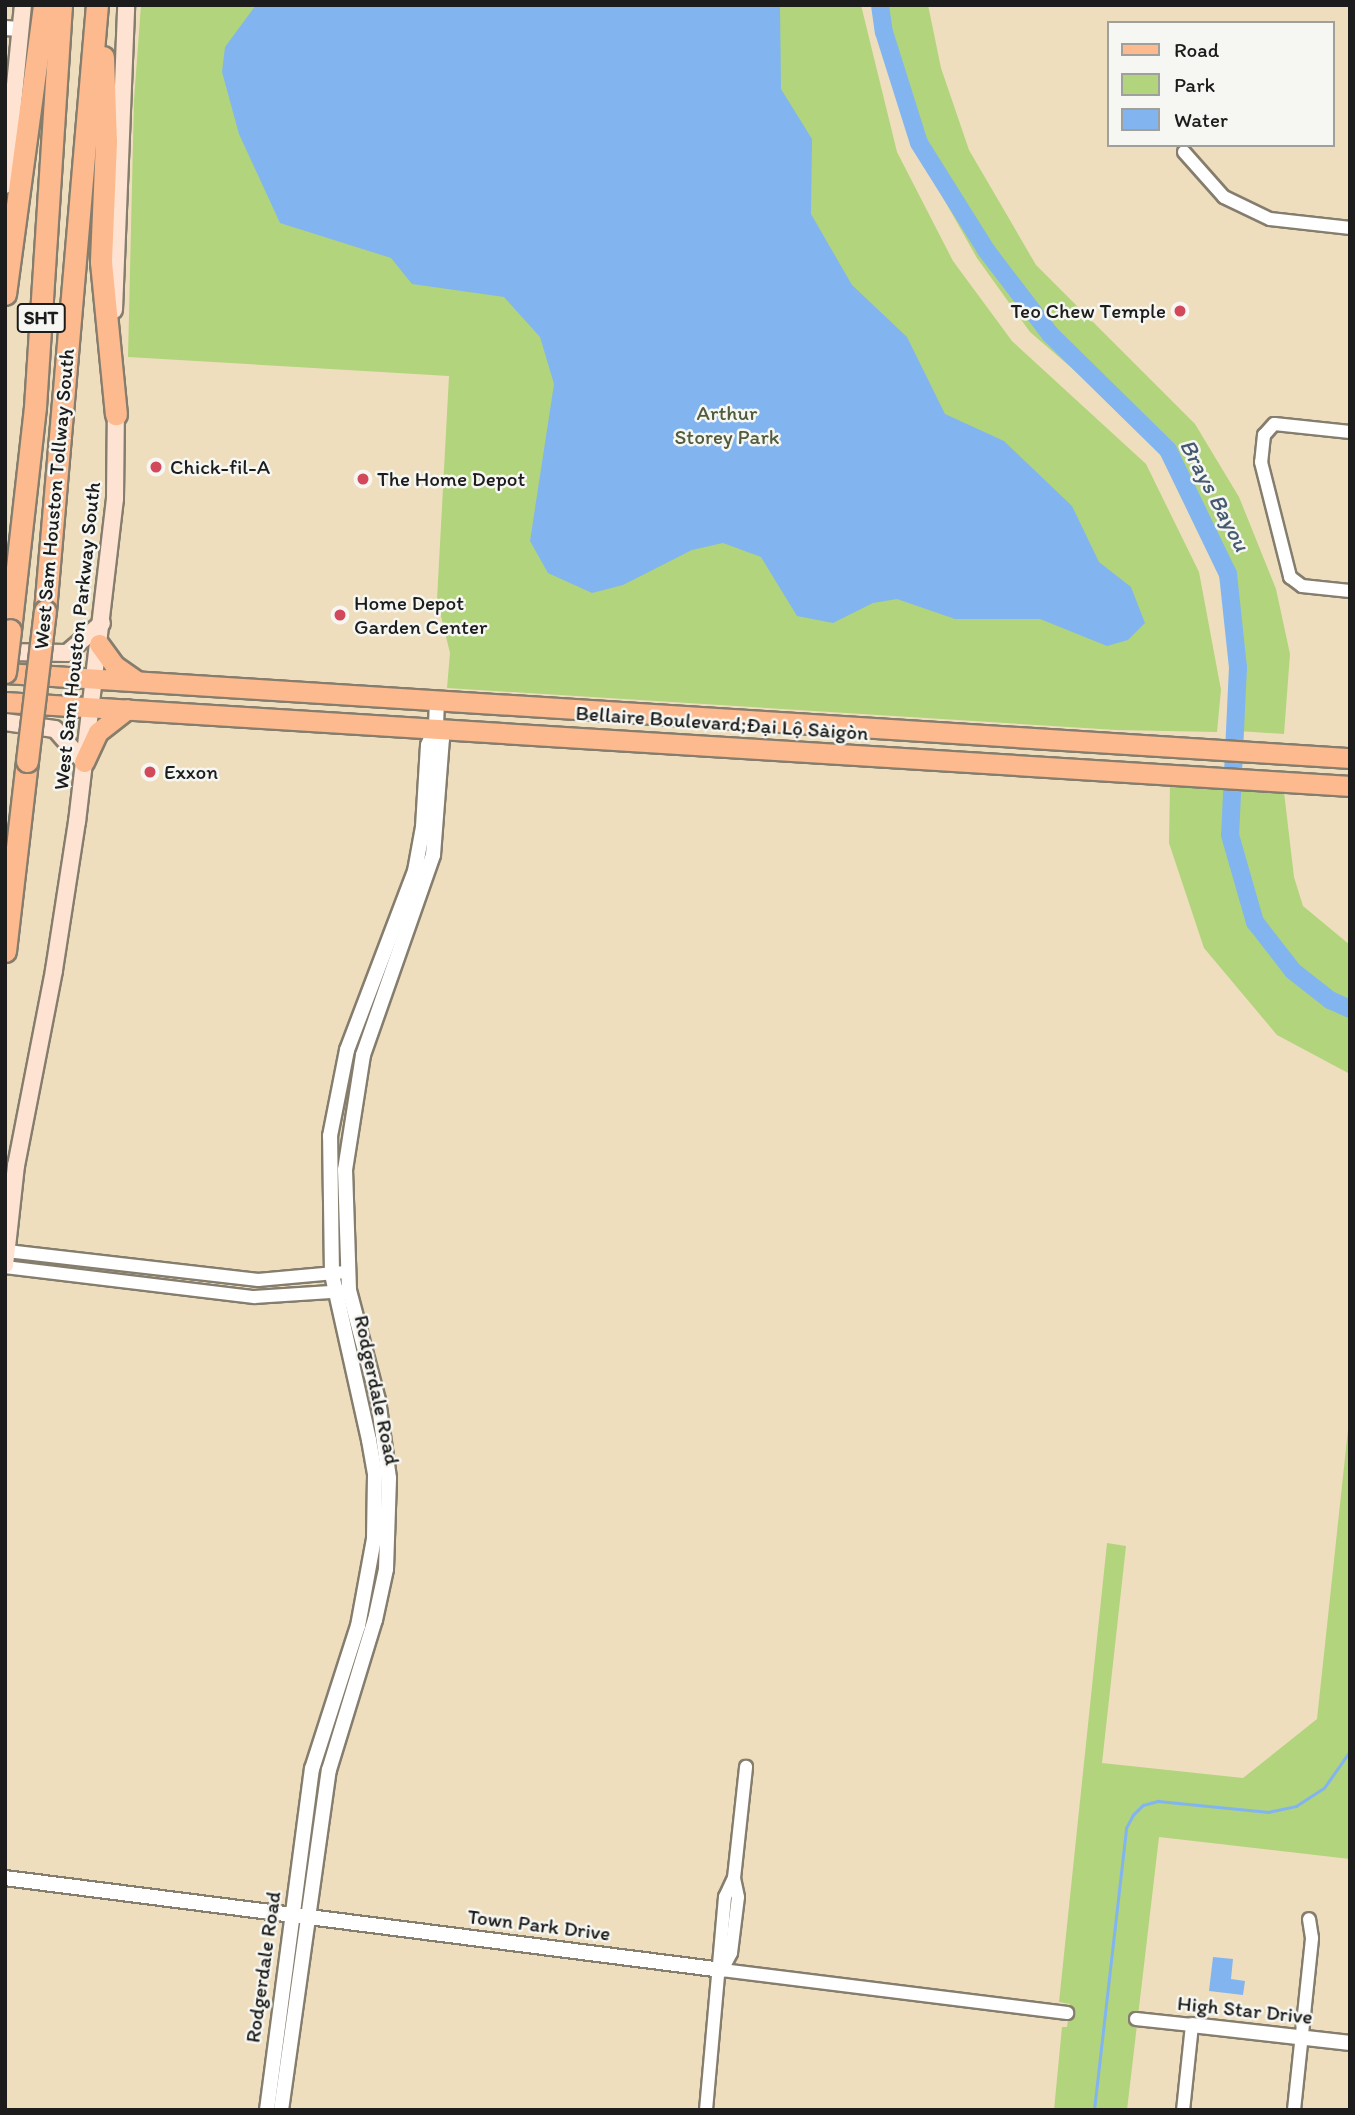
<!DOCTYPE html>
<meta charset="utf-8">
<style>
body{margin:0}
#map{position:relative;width:1355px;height:2115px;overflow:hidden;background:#eedebe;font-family:Itim,sans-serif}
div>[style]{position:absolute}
.green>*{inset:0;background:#b2d47c}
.water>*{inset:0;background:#82b5ef}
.stream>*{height:2.5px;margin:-1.25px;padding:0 1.25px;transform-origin:1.25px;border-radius:1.25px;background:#82b5ef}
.river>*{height:18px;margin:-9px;padding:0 9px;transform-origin:9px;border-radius:9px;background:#82b5ef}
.roads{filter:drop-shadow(2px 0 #857d6d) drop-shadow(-2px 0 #857d6d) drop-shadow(0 2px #857d6d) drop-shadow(0 -2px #857d6d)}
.minor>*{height:12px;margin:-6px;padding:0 6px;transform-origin:6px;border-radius:6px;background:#fff}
.tertiary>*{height:14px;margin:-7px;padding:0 7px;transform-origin:7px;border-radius:7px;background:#fff}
.secondary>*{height:16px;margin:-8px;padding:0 8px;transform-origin:8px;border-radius:8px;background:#fee3d2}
.primary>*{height:19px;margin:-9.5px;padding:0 9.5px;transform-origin:9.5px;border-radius:9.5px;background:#fcba8e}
.motorway>*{height:21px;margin:-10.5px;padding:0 10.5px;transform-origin:10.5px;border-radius:10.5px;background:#fcba8e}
.bridges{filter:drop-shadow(2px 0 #857d6d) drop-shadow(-2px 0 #857d6d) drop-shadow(0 2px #857d6d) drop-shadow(0 -2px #857d6d)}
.motorway-bridge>*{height:21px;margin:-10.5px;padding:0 10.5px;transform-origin:10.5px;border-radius:10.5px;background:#fcba8e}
.dots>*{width:19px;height:19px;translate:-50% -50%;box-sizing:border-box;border:4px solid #f6f6f2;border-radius:50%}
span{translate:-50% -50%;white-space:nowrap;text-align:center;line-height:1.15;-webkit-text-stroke:5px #f6f6f2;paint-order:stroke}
.shield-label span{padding:2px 5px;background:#f6f6f2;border:2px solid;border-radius:5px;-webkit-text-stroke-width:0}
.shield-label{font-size:19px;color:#1c1c1c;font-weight:700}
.poi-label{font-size:21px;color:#1c1c1c}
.right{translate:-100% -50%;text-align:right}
.left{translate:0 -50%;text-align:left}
.park-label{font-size:21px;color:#505c3e}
.street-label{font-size:21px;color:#1c1c1c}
.water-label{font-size:23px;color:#455970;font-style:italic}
.frame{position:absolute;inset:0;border:7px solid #1c1c1c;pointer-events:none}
.legend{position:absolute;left:1107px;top:21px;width:228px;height:126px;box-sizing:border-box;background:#f6f6f2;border:2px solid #9f9f9c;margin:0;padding:9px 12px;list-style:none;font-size:21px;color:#1c1c1c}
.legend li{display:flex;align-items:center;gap:14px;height:35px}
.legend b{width:35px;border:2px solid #9f9f9c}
</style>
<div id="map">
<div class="green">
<i style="clip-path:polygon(141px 5px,861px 5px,897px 152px,953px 261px,1012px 341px,1146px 464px,1199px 572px,1221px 690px,1217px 732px,1117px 730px,447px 688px,450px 653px,437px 600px,449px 376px,128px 357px,134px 100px)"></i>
<i style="clip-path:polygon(877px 5px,928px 5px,941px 68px,969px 150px,1036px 265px,1195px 424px,1239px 497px,1276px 589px,1290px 654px,1284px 734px,1238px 731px,1237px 641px,1222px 576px,1168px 460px,1133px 421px,1030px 332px,977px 258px,915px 148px,881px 33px)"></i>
<i style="clip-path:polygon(1170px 785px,1284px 792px,1294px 877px,1303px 906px,1350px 945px,1350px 1074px,1277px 1035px,1204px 948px,1169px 843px)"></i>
<i style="clip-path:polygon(1350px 1411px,1350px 1859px,1159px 1837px,1127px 2110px,1054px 2110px,1062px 2027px,1067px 2027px,1070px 2004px,1059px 2002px,1107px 1543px,1126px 1546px,1102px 1763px,1243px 1778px,1317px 1719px)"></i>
</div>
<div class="water">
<i style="clip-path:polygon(256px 5px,780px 5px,781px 89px,812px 139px,811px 214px,852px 285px,907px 337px,945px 414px,1004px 441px,1072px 506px,1099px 562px,1131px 587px,1145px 623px,1128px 640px,1107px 646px,1040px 619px,955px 619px,897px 599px,873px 603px,833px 623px,797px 616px,761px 557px,723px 543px,692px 550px,623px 585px,592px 593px,548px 573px,530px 541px,554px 384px,540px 337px,504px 297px,412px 284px,391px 258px,280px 223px,239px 134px,222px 72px,225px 47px)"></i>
<i style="clip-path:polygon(1213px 1957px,1233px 1959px,1231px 1979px,1245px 1981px,1243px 1995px,1209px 1991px)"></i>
</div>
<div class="stream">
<i style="left:1094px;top:2110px;width:284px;rotate:-83.5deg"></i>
<i style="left:1126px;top:1828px;width:15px;rotate:-62deg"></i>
<i style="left:1133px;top:1815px;width:14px;rotate:-45deg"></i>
<i style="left:1143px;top:1805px;width:16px;rotate:-15deg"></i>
<i style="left:1158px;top:1801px;width:111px;rotate:5.7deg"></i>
<i style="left:1268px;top:1812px;width:29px;rotate:-12deg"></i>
<i style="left:1296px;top:1806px;width:33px;rotate:-33deg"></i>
<i style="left:1324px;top:1788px;width:45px;rotate:-54.9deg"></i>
</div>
<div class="river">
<i style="left:880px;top:5px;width:27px;rotate:82deg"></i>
<i style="left:884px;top:32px;width:116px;rotate:72.5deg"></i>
<i style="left:919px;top:143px;width:126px;rotate:57.9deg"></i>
<i style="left:986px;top:250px;width:106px;rotate:52.7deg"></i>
<i style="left:1050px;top:334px;width:165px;rotate:44.5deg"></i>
<i style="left:1168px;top:450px;width:138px;rotate:64.2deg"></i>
<i style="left:1228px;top:574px;width:94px;rotate:83.9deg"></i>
<i style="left:1238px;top:667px;width:168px;rotate:92.7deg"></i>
<i style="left:1230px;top:835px;width:91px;rotate:74deg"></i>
<i style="left:1255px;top:922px;width:62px;rotate:52.2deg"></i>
<i style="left:1293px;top:971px;width:47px;rotate:38.1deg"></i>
<i style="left:1330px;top:1000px;width:22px;rotate:24deg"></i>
</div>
<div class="roads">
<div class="minor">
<i style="left:1184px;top:152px;width:60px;rotate:48.4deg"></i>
<i style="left:1224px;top:197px;width:51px;rotate:25.6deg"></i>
<i style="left:1270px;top:219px;width:81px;rotate:6.4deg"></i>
<i style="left:1350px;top:432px;width:76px;rotate:-174deg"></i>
<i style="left:1274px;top:424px;width:15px;rotate:132deg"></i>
<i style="left:1264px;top:435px;width:27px;rotate:96deg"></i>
<i style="left:1261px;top:462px;width:119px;rotate:75.8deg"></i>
<i style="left:1290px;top:577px;width:15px;rotate:37deg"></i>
<i style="left:1302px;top:586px;width:48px;rotate:5.9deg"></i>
<i style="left:7px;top:1251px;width:253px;rotate:6.6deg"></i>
<i style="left:258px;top:1280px;width:88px;rotate:-5.2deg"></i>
<i style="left:5px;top:1267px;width:251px;rotate:6.9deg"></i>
<i style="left:254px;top:1297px;width:92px;rotate:-3.7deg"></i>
<i style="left:722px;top:1970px;width:348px;rotate:7.1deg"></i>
<i style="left:722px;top:1970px;width:19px;rotate:-62deg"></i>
<i style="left:731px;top:1953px;width:56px;rotate:-82.9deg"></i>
<i style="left:738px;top:1897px;width:19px;rotate:-102deg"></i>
<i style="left:734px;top:1878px;width:112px;rotate:-83.8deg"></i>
<i style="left:1136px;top:2019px;width:56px;rotate:6.1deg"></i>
<i style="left:1192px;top:2025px;width:85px;rotate:96deg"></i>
<i style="left:706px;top:2110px;width:214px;rotate:-84.9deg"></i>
<i style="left:725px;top:1897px;width:21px;rotate:-65deg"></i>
<i style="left:1294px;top:2110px;width:173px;rotate:-84deg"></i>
<i style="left:1312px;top:1938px;width:19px;rotate:-99deg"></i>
</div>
<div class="tertiary">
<i style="left:5px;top:28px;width:15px;rotate:4deg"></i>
<i style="left:5px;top:1878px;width:723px;rotate:7.31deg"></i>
<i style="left:1192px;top:2025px;width:159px;rotate:6.5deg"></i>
<i style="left:267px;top:2110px;width:344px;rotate:-82.5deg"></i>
<i style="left:312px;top:1769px;width:150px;rotate:-72.2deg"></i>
<i style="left:358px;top:1626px;width:88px;rotate:-79.6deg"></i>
<i style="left:374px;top:1539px;width:65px;rotate:-89.1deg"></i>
<i style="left:375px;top:1474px;width:35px;rotate:-100deg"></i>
<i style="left:369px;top:1440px;width:170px;rotate:-102.6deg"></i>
<i style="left:332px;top:1274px;width:138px;rotate:-90.8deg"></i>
<i style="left:330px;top:1136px;width:88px;rotate:-78.8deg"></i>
<i style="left:347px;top:1050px;width:191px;rotate:-69.2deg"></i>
<i style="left:415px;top:871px;width:45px;rotate:-79.7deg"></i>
<i style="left:423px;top:827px;width:82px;rotate:-86.5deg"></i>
<i style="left:428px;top:745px;width:20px;rotate:-66deg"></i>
<i style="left:436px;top:727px;width:27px;rotate:-88deg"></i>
<i style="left:281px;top:2110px;width:343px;rotate:-82deg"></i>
<i style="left:329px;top:1770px;width:157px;rotate:-73deg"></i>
<i style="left:375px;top:1620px;width:52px;rotate:-77.8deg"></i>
<i style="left:386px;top:1569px;width:91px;rotate:-88.1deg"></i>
<i style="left:389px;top:1478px;width:79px;rotate:-98deg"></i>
<i style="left:378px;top:1400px;width:114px;rotate:-104.8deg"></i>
<i style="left:349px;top:1290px;width:120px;rotate:-91.9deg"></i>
<i style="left:345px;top:1170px;width:116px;rotate:-81.1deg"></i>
<i style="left:363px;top:1055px;width:212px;rotate:-70.7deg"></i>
<i style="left:433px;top:855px;width:116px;rotate:-85.6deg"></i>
<i style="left:442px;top:739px;width:13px;rotate:-117deg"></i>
</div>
<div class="secondary">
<i style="left:5px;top:185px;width:181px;rotate:-84.3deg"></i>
<i style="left:114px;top:310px;width:305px;rotate:-87.7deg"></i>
<i style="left:5px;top:652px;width:62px;rotate:0.9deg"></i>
<i style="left:67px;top:653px;width:46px;rotate:-40.6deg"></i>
<i style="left:5px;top:722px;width:50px;rotate:8deg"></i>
<i style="left:55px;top:729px;width:44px;rotate:48.7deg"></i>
<i style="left:5px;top:1265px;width:100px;rotate:-83.7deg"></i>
<i style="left:16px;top:1166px;width:200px;rotate:-79deg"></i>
<i style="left:54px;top:970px;width:150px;rotate:-81.2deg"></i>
<i style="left:77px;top:822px;width:325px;rotate:-83.3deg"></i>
<i style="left:115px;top:499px;width:96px;rotate:-89.4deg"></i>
</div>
<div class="primary">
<i style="left:99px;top:644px;width:26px;rotate:54deg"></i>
<i style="left:114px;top:665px;width:28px;rotate:35deg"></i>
<i style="left:5px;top:673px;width:1348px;rotate:3.62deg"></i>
<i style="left:5px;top:702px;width:1348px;rotate:3.57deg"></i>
<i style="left:84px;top:762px;width:33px;rotate:-65deg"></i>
<i style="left:98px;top:732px;width:37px;rotate:-38deg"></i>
</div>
<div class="motorway">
<i style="left:103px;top:57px;width:84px;rotate:88deg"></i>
<i style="left:106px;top:141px;width:121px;rotate:92.4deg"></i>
<i style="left:101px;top:262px;width:153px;rotate:84.4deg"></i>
<i style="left:5px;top:294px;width:292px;rotate:-82.3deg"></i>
<i style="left:45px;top:611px;width:608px;rotate:-85.1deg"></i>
<i style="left:10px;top:630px;width:224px;rotate:-83.6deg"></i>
<i style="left:35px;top:407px;width:403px;rotate:-86.3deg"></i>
<i style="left:5px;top:951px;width:191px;rotate:-83.4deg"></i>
</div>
</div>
<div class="bridges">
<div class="motorway-bridge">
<i style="left:5px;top:672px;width:42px;rotate:-83.2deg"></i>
<i style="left:27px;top:761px;width:151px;rotate:-83.2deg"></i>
</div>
</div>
<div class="dots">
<i style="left:1180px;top:311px;background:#d1495b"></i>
<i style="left:156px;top:467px;background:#d1495b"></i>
<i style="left:363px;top:479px;background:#d1495b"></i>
<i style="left:340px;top:615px;background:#d1495b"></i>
<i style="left:150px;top:772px;background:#d1495b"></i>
</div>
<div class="shield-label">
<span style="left:41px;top:318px">SHT</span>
</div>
<div class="poi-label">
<span class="right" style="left:1166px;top:311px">Teo Chew Temple</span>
<span class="left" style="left:170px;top:467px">Chick-fil-A</span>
<span class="left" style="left:377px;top:479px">The Home Depot</span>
<span class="left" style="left:354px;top:615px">Home Depot<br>Garden Center</span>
<span class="left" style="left:164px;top:772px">Exxon</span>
</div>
<div class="park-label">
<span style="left:727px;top:425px">Arthur<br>Storey Park</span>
</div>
<div class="street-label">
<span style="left:54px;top:499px;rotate:-85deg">West Sam Houston Tollway South</span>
<span style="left:77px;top:636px;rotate:-84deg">West Sam Houston Parkway South</span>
<span style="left:722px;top:723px;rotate:4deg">Bellaire Boulevard;Đại Lộ Sàigòn</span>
<span style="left:377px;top:1390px;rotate:78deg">Rodgerdale Road</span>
<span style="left:539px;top:1925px;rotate:7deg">Town Park Drive</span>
<span style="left:263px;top:1967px;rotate:-82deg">Rodgerdale Road</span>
<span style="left:1245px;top:2010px;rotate:6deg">High Star Drive</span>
</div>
<div class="water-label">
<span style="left:1215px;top:495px;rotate:62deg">Brays Bayou</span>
</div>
<div class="frame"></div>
<ul class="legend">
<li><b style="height:9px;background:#fcba8e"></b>Road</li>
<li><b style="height:19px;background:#b2d47c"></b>Park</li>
<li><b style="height:19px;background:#82b5ef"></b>Water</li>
</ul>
</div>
